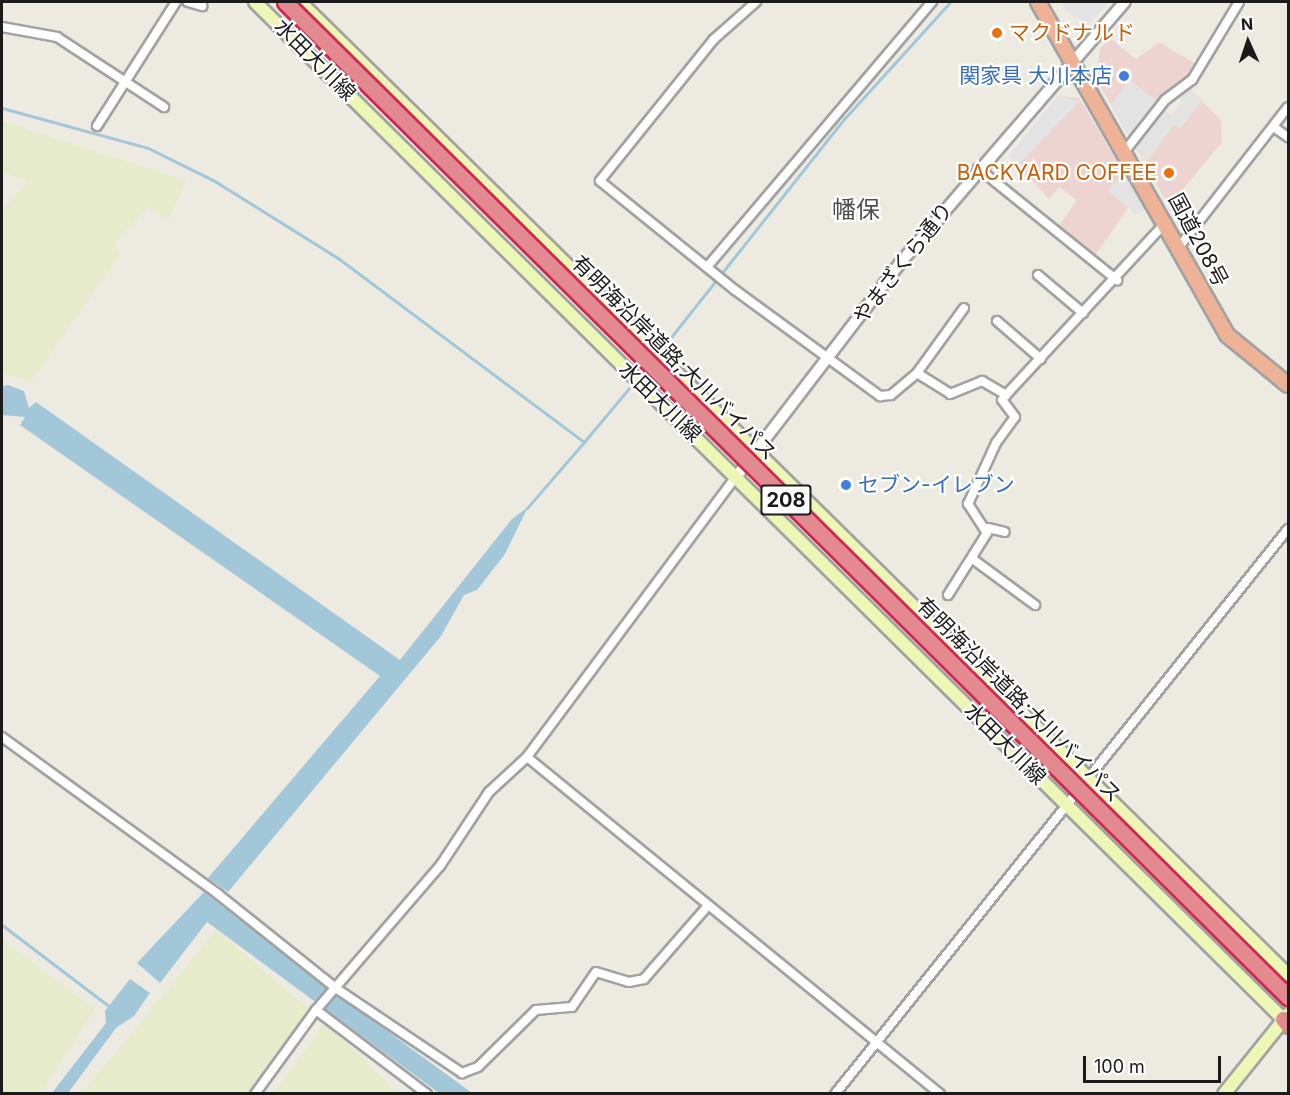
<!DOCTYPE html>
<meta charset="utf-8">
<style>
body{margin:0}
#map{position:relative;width:1290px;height:1095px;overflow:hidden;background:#edeae1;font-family:Inter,"Noto Sans JP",sans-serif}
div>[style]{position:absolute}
.commercial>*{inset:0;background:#eed4d0}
.farmland>*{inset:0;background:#e6ebcc}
.parking>*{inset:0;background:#e3e3e3}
.water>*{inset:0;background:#a2c7d9}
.stream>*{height:3px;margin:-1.5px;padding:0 1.5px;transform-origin:1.5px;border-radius:1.5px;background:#a2c7d9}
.roads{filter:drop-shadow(2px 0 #a2a2a2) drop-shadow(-2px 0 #a2a2a2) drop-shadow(0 2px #a2a2a2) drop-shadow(0 -2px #a2a2a2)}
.minor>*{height:8px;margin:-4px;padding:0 4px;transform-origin:4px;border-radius:4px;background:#fff}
.tertiary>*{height:10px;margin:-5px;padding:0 5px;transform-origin:5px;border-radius:5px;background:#fff}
.secondary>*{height:12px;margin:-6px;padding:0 6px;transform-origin:6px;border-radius:6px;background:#edf7b5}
.trunk>*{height:14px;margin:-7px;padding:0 7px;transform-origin:7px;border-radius:7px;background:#eeb296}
.motorway>*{height:15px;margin:-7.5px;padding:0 7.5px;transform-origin:7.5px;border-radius:7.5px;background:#e38a91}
.bridges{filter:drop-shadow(2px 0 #d02951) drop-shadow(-2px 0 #d02951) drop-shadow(0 2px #d02951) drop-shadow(0 -2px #d02951)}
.motorway-bridge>*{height:15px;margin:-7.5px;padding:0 7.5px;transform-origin:7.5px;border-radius:7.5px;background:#e38a91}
.dots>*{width:16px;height:16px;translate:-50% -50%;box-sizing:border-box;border:3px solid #fff;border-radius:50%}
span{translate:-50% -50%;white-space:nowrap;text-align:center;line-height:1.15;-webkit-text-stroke:4.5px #fff;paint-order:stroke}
.shield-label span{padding:2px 4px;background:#fff;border:2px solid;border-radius:4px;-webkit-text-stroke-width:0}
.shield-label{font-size:20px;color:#1b1b1b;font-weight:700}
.food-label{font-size:21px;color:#c56008}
.left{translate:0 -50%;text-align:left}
.right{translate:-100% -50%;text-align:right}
.street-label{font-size:21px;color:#1b1b1b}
.shop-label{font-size:21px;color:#366cbe}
.quarter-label{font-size:24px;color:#4e4e4e}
.frame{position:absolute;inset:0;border:3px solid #1b1b1b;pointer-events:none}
.north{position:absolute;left:1218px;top:12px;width:60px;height:60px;-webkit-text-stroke:4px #fff;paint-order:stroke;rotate:357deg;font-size:16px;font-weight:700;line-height:24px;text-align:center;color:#1b1b1b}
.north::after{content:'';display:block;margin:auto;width:21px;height:27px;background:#1b1b1b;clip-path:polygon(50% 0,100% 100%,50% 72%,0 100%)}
.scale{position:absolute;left:1083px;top:1056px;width:138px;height:27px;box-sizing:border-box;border:3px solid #1b1b1b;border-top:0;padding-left:8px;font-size:18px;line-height:21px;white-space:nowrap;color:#1b1b1b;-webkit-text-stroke:4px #fff;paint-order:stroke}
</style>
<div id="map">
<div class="commercial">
<i style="clip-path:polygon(1110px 38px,1136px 59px,1159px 42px,1199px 66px,1158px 106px,1172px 116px,1183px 102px,1173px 94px,1188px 87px,1221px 120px,1222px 142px,1169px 206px,1097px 80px,1100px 49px)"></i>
<i style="clip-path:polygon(1058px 96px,1079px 98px,1146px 209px,1136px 214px,1129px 207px,1094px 257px,1057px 228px,1077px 200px,1059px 187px,1049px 199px,1009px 156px)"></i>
</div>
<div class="farmland">
<i style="clip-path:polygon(2px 121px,187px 181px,168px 220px,149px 206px,114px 244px,121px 254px,31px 381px,2px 374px,2px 211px,28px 181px,2px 172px)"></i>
<i style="clip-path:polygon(216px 930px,311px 1011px,248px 1093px,81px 1094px)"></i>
<i style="clip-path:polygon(2px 940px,95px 1009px,41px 1093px,2px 1093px)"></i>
<i style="clip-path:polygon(326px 1022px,398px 1093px,272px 1094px)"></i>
</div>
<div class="parking">
<i style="clip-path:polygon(1062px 2px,1109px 2px,1089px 24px,1065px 10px)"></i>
<i style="clip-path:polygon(1130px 80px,1160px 104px,1132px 141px,1111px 104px)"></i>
<i style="clip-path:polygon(1188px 87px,1201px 102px,1180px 129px,1174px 125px,1145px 164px,1134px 144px,1161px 108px,1173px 116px,1183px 103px,1173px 94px)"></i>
<i style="clip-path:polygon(1058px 96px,1080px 101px,1019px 164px,1009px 156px)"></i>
<i style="clip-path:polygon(1123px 173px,1146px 209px,1143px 212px,1136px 214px,1108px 191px)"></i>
</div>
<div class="water">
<i style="clip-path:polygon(8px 385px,24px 391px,29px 408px,36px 402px,400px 660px,512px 519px,528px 507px,505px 554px,477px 590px,464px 595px,441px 636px,228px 892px,208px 878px,380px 676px,20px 425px,25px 417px,2px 415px,2px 386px)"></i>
<i style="clip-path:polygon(204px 892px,327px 987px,472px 1093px,439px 1093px,207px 922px,160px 983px,137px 963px)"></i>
<i style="clip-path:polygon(130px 979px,150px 993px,134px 1016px,116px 1028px,68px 1093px,52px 1093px,106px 1023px,105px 1011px)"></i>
</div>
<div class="stream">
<i style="left:2px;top:108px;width:151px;rotate:15.3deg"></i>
<i style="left:148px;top:148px;width:72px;rotate:26.2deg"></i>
<i style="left:213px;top:180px;width:147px;rotate:32deg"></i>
<i style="left:338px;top:258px;width:307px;rotate:36.8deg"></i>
<i style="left:584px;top:442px;width:87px;rotate:130.8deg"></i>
<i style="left:660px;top:351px;width:298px;rotate:-51.6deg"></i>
<i style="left:845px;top:118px;width:156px;rotate:-47.8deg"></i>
<i style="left:584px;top:442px;width:80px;rotate:-50.1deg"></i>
<i style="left:2px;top:925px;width:136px;rotate:37.2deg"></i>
</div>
<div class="roads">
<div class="minor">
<i style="left:188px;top:2px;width:15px;rotate:16deg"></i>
<i style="left:756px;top:2px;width:56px;rotate:138.6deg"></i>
<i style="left:714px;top:39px;width:182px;rotate:128.8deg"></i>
<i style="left:600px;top:181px;width:174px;rotate:38.9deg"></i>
<i style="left:735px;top:290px;width:180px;rotate:36.2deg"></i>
<i style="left:880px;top:396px;width:11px;rotate:-5deg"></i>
<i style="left:891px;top:395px;width:34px;rotate:-40deg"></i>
<i style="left:917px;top:373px;width:39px;rotate:32deg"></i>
<i style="left:950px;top:394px;width:35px;rotate:-22deg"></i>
<i style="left:982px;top:381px;width:28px;rotate:30deg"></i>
<i style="left:1006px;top:395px;width:236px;rotate:-47.2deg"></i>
<i style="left:2px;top:27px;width:56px;rotate:10.3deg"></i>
<i style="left:57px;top:37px;width:128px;rotate:33.2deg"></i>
<i style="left:97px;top:126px;width:147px;rotate:-57.5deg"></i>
<i style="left:1275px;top:128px;width:16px;rotate:35deg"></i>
<i style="left:1125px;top:151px;width:65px;rotate:-51.9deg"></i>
<i style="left:1165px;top:100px;width:34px;rotate:-37deg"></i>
<i style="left:1192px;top:80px;width:91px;rotate:-58.9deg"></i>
<i style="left:978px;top:168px;width:179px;rotate:38.9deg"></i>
<i style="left:1179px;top:247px;width:177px;rotate:-52.1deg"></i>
<i style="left:707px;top:267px;width:348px;rotate:-49.7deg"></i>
<i style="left:1038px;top:275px;width:59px;rotate:40.2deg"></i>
<i style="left:997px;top:321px;width:58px;rotate:40.8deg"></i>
<i style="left:917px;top:373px;width:80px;rotate:-54.1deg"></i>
<i style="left:988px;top:528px;width:17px;rotate:13deg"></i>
<i style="left:974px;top:560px;width:76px;rotate:36.4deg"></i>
<i style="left:948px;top:595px;width:73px;rotate:-57.8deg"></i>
<i style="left:987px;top:533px;width:35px;rotate:-123deg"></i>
<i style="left:968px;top:504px;width:67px;rotate:-65.3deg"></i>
<i style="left:996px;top:443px;width:32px;rotate:-54deg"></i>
<i style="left:1015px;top:417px;width:21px;rotate:-127deg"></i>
<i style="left:1002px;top:400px;width:6px;rotate:-51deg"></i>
<i style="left:2px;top:737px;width:267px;rotate:36deg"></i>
<i style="left:218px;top:894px;width:152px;rotate:38.6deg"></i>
<i style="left:337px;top:989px;width:151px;rotate:33.9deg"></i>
<i style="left:462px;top:1073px;width:17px;rotate:-21deg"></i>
<i style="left:478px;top:1067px;width:81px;rotate:-44.5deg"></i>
<i style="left:536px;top:1010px;width:36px;rotate:-5deg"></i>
<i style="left:572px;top:1007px;width:42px;rotate:-55.6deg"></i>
<i style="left:596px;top:972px;width:34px;rotate:17deg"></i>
<i style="left:629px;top:982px;width:15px;rotate:-11deg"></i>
<i style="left:644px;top:979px;width:94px;rotate:-48.9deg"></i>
<i style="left:527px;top:757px;width:533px;rotate:39.21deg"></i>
<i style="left:316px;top:1010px;width:139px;rotate:37.1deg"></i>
<i style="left:255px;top:1094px;width:104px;rotate:-54deg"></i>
<i style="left:316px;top:1010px;width:190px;rotate:-49.3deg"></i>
<i style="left:440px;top:866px;width:89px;rotate:-56.5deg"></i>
<i style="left:489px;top:792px;width:52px;rotate:-42.6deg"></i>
<i style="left:527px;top:757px;width:349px;rotate:-53.3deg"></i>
<i style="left:835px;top:1094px;width:724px;rotate:-51.28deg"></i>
</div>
<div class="tertiary">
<i style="left:736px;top:477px;width:271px;rotate:-52.5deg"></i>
<i style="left:901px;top:262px;width:343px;rotate:-49.3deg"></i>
</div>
<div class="secondary">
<i style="left:255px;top:2px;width:1446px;rotate:44.69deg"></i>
<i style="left:300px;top:2px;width:1387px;rotate:44.56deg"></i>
<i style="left:1224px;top:1094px;width:102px;rotate:-51.3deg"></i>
</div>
<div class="trunk">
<i style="left:1038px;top:2px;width:383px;rotate:60.4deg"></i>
<i style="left:1227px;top:335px;width:79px;rotate:39.3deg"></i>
</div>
<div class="motorway">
<i style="left:1283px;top:1019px;width:8px;rotate:50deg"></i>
</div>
</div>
<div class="bridges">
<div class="motorway-bridge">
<i style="left:285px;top:2px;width:1413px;rotate:44.77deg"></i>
</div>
</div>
<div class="dots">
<i style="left:997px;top:33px;background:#e8710a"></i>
<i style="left:1124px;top:76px;background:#3f7fe0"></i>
<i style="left:1169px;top:173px;background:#e8710a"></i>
<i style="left:846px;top:485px;background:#3f7fe0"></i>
</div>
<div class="shield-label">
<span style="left:786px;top:500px">208</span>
</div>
<div class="food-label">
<span class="left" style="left:1009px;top:33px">マクドナルド</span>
<span class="right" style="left:1157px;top:173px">BACKYARD COFFEE</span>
</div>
<div class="street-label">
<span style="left:315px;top:60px;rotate:45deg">水田大川線</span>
<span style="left:1198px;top:240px;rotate:62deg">国道208号</span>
<span style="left:903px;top:263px;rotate:-52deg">やまざくら通り</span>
<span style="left:674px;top:358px;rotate:45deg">有明海沿岸道路;大川バイパス</span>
<span style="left:660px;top:402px;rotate:44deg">水田大川線</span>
<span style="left:1019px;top:700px;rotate:45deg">有明海沿岸道路;大川バイパス</span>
<span style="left:1005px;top:744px;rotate:45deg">水田大川線</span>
</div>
<div class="shop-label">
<span class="right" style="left:1112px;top:76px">関家具 大川本店</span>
<span class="left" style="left:858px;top:485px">セブン-イレブン</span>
</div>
<div class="quarter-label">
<span style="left:856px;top:210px">幡保</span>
</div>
<div class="frame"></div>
<div class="north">N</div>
<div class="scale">100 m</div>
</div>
